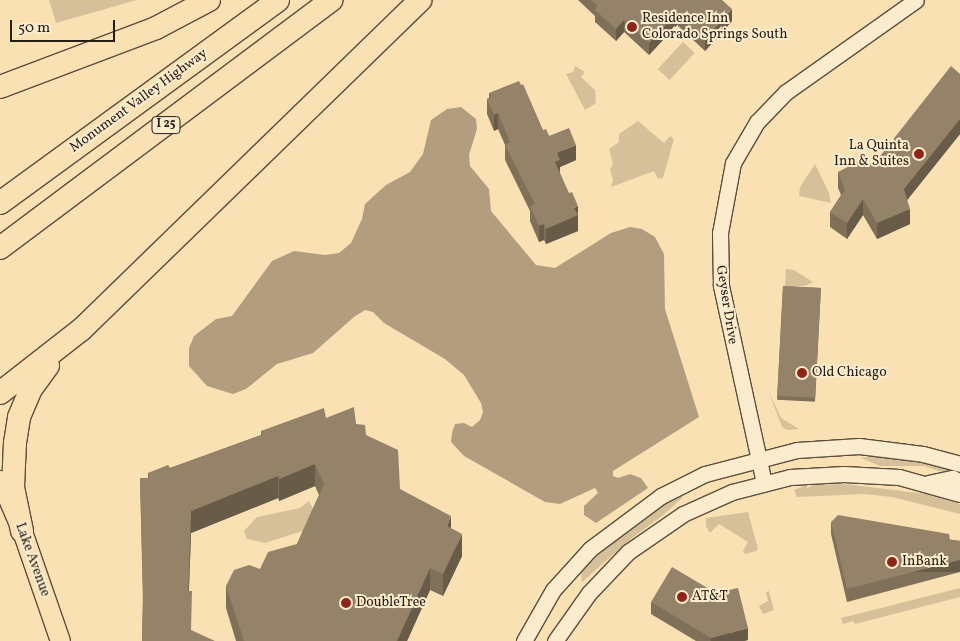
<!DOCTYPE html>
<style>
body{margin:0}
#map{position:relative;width:960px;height:641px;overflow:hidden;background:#fae1b4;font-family:Vollkorn,serif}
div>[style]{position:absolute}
.green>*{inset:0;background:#d6c099;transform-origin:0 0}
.water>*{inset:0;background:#b29e7e}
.roads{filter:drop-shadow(1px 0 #5b4e3d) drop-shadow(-1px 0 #5b4e3d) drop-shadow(0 1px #5b4e3d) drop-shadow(0 -1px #5b4e3d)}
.minor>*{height:15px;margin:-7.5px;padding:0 7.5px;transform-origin:7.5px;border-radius:7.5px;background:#fcecce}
.major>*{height:19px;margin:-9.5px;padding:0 9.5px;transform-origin:9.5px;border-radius:9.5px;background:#fae1b4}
.highway>*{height:22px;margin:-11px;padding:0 11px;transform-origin:11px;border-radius:11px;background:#fae1b4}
.wall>*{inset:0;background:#7f7159;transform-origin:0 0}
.shaded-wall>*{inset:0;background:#685c49;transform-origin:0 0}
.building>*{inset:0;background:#948368;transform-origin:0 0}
.dots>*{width:14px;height:14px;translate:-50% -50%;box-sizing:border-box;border:2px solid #fcecce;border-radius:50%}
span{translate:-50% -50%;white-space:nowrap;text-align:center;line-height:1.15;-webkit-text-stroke:4px #fcecce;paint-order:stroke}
.shield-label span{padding:1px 4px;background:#fcecce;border:1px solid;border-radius:4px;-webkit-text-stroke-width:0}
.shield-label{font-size:12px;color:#261d15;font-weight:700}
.poi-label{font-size:14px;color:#261d15}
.left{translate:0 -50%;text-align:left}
.right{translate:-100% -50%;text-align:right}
.street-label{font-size:14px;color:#261d15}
.scale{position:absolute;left:10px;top:20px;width:105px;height:22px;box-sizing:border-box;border:2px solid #261d15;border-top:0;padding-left:6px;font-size:15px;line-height:18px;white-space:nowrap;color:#261d15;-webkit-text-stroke:4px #fcecce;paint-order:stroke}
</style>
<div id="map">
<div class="green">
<i style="clip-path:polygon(49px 0,137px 0,56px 23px)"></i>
<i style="left:683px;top:42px;width:16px;height:37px;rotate:43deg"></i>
<i style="clip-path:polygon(575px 66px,585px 72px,581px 77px,595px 90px,596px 103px,585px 110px,566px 74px,573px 72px)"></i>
<i style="clip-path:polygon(638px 121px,664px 143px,670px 136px,674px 139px,663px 178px,658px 179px,654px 171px,611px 187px,613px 180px,610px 169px,613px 164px,609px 149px,619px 142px,619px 134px)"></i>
<i style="clip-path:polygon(815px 164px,829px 193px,831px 203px,799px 196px,800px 187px)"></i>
<i style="clip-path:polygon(786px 269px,794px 270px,813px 282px,805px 286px,785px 286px)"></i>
<i style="clip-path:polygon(768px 390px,781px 418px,799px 429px,787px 430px,782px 427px)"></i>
<i style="clip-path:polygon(874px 456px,930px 464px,960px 473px,960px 478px,924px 466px,880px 466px,861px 458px)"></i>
<i style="clip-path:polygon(845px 484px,926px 494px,960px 504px,960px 514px,892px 497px,864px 494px,797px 497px,794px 490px,807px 485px,807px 488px,813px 485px)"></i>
<i style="clip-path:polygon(678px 495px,683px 497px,662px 516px,632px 538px,582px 582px,581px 570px,595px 555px,651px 511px)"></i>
<i style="clip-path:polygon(309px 501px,315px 512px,309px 529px,265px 543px,247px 539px,244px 531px,257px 517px,300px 508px)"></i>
<i style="clip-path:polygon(748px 512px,758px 549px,756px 551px,745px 554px,743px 551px,748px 542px,719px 524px,710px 533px,706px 526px,706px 518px)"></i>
<i style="clip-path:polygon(960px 588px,960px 597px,855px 624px,853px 621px,843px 624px,841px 618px)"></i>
<i style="clip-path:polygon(769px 591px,774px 610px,763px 614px,759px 606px,768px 601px,766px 592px)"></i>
</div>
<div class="water">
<i style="clip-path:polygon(461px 107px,476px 119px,477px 129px,469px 155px,470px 166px,489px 189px,491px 211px,536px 265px,555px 268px,611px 233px,630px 227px,642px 229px,655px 237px,664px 254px,665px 309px,699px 417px,613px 471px,613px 476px,618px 478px,630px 474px,641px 478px,648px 488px,596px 523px,584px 515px,584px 506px,598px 493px,595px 488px,560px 504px,545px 502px,464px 456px,451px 442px,452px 433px,455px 424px,464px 423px,472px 427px,480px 420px,483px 412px,481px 403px,464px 375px,445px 359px,384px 323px,373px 312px,365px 310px,354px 317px,313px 353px,277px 364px,246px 389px,233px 394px,207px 386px,189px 366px,189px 348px,194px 336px,216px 319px,232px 316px,272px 261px,294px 251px,325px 255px,339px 253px,351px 243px,362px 219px,365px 204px,386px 185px,410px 172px,423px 154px,431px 120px,447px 109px)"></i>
</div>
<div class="roads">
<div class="minor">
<i style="left:764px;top:483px;width:203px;rotate:-102.3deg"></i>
<i style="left:721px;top:285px;width:52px;rotate:-91.1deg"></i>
<i style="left:720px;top:233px;width:71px;rotate:-79.5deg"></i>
<i style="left:733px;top:163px;width:48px;rotate:-59.7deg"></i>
<i style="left:757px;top:122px;width:42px;rotate:-46deg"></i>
<i style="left:786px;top:92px;width:159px;rotate:-35.3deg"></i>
<i style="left:928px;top:483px;width:25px;rotate:-12deg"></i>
<i style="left:952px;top:478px;width:9px;rotate:21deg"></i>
<i style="left:524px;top:641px;width:59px;rotate:-60.4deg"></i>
<i style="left:553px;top:590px;width:55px;rotate:-47.9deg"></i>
<i style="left:590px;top:549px;width:89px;rotate:-36.7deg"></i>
<i style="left:661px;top:496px;width:49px;rotate:-26.6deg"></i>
<i style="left:705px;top:474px;width:95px;rotate:-14.6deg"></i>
<i style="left:797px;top:450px;width:62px;rotate:-3.7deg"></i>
<i style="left:859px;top:446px;width:64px;rotate:7.1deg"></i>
<i style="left:923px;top:454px;width:38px;rotate:15deg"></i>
<i style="left:555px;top:641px;width:59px;rotate:-54.7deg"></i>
<i style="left:589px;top:593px;width:57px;rotate:-46.4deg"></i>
<i style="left:628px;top:552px;width:67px;rotate:-34.6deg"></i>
<i style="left:683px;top:514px;width:54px;rotate:-24.2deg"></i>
<i style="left:732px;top:492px;width:60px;rotate:-14.5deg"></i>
<i style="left:790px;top:477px;width:54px;rotate:-3.2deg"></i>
<i style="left:844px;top:474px;width:55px;rotate:3.1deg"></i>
<i style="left:899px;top:477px;width:63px;rotate:15.6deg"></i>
</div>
<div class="major">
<i style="left:0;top:480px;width:56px;rotate:66.7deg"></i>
<i style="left:22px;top:531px;width:116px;rotate:70.9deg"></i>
</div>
<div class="highway">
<i style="left:0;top:87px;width:167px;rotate:-20.7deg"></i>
<i style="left:156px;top:28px;width:60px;rotate:-27.8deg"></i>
<i style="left:0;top:203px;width:344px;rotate:-36.1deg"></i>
<i style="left:0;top:248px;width:414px;rotate:-36.8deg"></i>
<i style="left:0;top:393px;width:104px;rotate:-38deg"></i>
<i style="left:82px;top:329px;width:472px;rotate:-44.2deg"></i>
<i style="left:22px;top:531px;width:45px;rotate:-101.6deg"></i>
<i style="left:13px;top:487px;width:44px;rotate:-87.4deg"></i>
<i style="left:15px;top:443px;width:26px;rotate:-81deg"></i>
<i style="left:19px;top:417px;width:30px;rotate:-67deg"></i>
<i style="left:31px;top:389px;width:29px;rotate:-54deg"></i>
</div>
</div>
<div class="wall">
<i style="clip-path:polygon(578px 0,722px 0,732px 21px,705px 51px,677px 25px,649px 55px,624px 32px,616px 41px,595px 22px,595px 16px)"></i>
<i style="clip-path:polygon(960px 74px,960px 134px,907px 200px,910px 224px,877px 239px,863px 215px,847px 239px,830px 227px,830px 212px,841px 195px,838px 188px,838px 172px,873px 165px)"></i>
<i style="clip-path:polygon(489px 93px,543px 130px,576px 160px,560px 167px,560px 173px,578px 222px,578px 231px,546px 244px,544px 240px,539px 242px,530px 221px,530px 211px,505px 160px,505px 145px,498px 129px,494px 131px,487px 114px,487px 99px,489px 98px)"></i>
<i style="left:783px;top:286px;width:38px;height:114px;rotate:3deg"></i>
<i style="clip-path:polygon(326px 418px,356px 424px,366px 435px,400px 489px,451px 529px,462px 556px,443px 596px,430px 590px,407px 641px,236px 641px,226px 608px,226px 586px,260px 569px,297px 544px,319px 495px,315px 486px,279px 501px,278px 498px,191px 533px,189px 591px,142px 641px,143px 602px,140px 478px,148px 478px,148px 473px,170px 468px,261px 435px,261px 431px)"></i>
<i style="clip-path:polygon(831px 522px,960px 541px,960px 572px,847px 602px,831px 534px)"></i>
<i style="clip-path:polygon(651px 602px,748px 640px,744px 641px,696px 641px,651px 614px)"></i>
</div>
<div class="shaded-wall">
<i style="clip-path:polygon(732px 9px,732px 21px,705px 51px,705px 39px)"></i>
<i style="clip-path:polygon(677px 13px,677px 25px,649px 55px,649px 43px)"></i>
<i style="clip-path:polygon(624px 20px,624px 32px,616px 41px,616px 29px)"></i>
<i style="clip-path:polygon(498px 113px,498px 129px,494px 131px,494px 115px)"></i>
<i style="clip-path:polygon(960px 119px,960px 134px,904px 204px,904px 189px)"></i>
<i style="clip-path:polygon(576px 145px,576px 160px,560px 167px,560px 175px,555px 162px,557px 153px)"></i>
<i style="clip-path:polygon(863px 199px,863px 215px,847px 239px,847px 223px)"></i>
<i style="clip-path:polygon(578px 206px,578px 231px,546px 244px,546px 229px,574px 208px)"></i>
<i style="clip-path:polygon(910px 209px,910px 224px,877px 239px,877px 223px)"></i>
<i style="clip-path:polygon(544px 224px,544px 240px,539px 242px,539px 226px)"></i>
<i style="clip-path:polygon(315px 464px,315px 486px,279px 501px,279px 479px)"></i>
<i style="clip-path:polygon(278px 476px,278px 498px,191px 533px,188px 613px,191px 511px)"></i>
<i style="clip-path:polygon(451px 516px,451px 538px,447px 526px)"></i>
<i style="clip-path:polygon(462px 534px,462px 556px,443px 596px,443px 574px)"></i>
<i style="left:960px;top:560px;width:12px;height:117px;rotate:90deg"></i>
<i style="clip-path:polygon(430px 568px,430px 590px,407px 641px,397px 641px)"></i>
<i style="clip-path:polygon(748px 628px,748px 640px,744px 641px,711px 641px,711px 638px)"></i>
</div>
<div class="building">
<i style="clip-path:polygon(591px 0,722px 0,732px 9px,705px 39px,677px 13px,649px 43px,624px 20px,616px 29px,595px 10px,598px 6px)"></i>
<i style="clip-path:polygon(951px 66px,960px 74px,960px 119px,904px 189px,910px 209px,877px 223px,863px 199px,847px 223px,830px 212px,845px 190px,838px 172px,863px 159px,873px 165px)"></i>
<i style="clip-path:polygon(519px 81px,521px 85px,523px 84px,543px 130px,546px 129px,549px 136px,569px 128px,576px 145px,557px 153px,560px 160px,555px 162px,569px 193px,572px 192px,578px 206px,574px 208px,578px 215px,546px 229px,544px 224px,539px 226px,530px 206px,535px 204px,505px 145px,510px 142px,498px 113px,494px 115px,487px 99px,491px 97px,489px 93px)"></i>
<i style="left:783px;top:286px;width:38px;height:110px;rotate:3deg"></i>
<i style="clip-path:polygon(354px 407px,356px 424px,365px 425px,366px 435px,398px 450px,400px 489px,451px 516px,447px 526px,462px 534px,443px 574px,430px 568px,397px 641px,244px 641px,226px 586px,234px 570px,249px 565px,260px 569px,268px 552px,297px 544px,324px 484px,315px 464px,279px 479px,278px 476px,191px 511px,188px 591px,192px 591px,191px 630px,215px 641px,142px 641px,143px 590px,140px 478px,149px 478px,148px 473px,168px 465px,170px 468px,262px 435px,261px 431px,324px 408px,326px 418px)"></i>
<i style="clip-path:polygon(838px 515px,949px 534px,950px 540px,960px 541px,960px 560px,847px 589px,831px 522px)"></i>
<i style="clip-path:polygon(672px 567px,716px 593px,738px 588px,748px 628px,711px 638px,651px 602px)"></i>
</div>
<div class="dots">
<i style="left:632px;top:27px;background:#8f2418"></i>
<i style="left:919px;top:154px;background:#8f2418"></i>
<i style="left:802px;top:373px;background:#8f2418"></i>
<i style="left:892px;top:562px;background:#8f2418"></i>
<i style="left:682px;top:597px;background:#8f2418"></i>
<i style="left:346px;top:603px;background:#8f2418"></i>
</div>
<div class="shield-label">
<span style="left:166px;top:125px">I 25</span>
</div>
<div class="poi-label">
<span class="left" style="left:642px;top:27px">Residence Inn<br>Colorado Springs South</span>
<span class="right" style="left:909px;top:154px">La Quinta<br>Inn &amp; Suites</span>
<span class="left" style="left:812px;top:373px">Old Chicago</span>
<span class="left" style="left:902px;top:562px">InBank</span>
<span class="left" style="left:692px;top:597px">AT&amp;T</span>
<span class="left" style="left:356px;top:603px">DoubleTree</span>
</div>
<div class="street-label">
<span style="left:139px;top:101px;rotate:-36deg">Monument Valley Highway</span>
<span style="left:726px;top:305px;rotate:81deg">Geyser Drive</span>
<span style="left:32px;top:560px;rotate:70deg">Lake Avenue</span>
</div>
<div class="scale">50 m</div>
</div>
